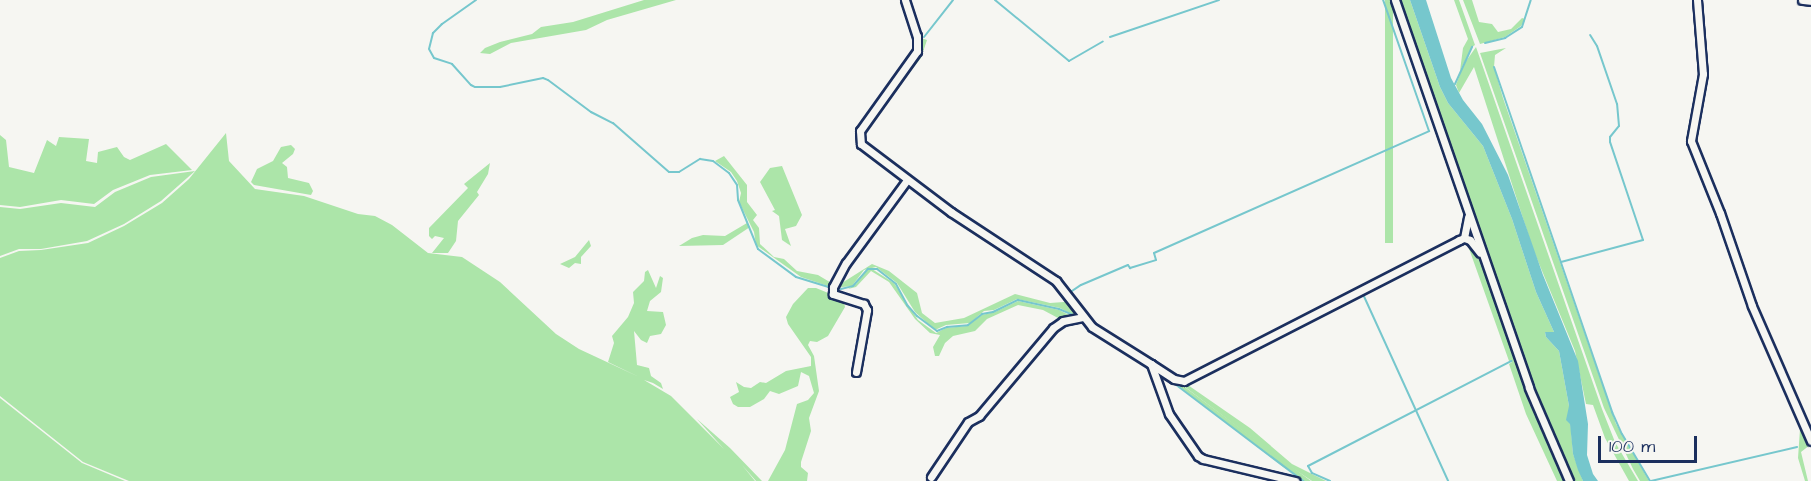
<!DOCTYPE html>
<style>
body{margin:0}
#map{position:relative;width:1811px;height:481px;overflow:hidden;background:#f6f6f2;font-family:"Architects Daughter",sans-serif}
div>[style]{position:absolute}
.green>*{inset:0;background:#ace5a9;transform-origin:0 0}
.water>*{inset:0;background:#76c7cd}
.stream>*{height:2px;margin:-1px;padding:0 1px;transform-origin:1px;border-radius:1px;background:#76c7cd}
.roads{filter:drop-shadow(2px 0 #1b2f5e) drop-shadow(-2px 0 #1b2f5e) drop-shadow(0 2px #1b2f5e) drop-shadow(0 -2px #1b2f5e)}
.street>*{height:7px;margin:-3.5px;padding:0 3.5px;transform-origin:3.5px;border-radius:3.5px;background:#f6f6f2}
span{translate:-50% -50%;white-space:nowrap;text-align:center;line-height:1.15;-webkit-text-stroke:4.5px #f6f6f2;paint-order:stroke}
.scale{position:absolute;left:1598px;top:436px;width:99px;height:27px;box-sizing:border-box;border:3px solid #1b2f5e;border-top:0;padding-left:8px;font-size:18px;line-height:21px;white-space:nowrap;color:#1b2f5e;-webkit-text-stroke:4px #f6f6f2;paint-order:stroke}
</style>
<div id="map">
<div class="green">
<i style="clip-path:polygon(644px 0,676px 0,607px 20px,586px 30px,511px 43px,490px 54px,480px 53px,485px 48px,500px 42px,532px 34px,541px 27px,573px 22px)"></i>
<i style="left:1385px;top:0;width:8px;height:243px"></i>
<i style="clip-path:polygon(1397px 0,1410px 0,1440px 87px,1448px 103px,1483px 146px,1512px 219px,1536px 292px,1554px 332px,1545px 332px,1546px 337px,1559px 351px,1569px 406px,1573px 454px,1583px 481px,1571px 481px,1531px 387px)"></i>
<i style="clip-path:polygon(1454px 0,1459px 0,1475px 45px,1472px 47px,1460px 71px,1463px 48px,1468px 39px)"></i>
<i style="clip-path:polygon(1463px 0,1472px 0,1479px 22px,1492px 24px,1498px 32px,1511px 29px,1522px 18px,1525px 19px,1521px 26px,1505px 37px,1480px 44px)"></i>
<i style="clip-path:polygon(921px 38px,927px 40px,921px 58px,861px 134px,920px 54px,919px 39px)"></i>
<i style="clip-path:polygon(1476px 47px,1602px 409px,1615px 442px,1638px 481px,1629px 481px,1605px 438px,1593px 405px,1586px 404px,1575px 351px,1533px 249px,1474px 67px,1459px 93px,1456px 85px,1464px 64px)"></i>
<i style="clip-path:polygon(1506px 48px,1495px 55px,1494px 67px,1503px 98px,1616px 424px,1649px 481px,1640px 481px,1633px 469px,1604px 408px,1480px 53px)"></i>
<i style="clip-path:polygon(226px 133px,229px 161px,255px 189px,304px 196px,358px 214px,375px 216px,392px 225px,428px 253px,462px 257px,500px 282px,556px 334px,579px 349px,639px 377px,608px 362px,614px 343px,612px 336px,628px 317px,634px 303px,633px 292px,644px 281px,645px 272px,648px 270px,656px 288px,660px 276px,663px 278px,661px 292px,650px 301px,647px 311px,663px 312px,666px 325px,661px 334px,650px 336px,647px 343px,641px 340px,634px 331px,637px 365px,649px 368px,651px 376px,661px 383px,663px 389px,653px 383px,644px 380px,671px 396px,724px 449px,697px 419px,730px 448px,762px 481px,756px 481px,742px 465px,755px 481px,129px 481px,83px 462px,0 396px,0 258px,19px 251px,41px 250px,88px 243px,124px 226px,162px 203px,189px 179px)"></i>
<i style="clip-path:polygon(0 135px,6px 140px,9px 167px,34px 173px,47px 140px,56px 146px,59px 137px,89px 139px,86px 161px,97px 163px,98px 152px,117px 147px,124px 157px,130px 160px,166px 144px,192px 170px,150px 175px,113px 190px,94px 204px,61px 200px,20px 207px,0 205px)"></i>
<i style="clip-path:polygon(291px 145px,295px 149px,293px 154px,282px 163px,287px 167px,288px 178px,309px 183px,313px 191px,311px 195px,254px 185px,251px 182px,257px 169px,273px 161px,281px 147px)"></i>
<i style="clip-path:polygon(724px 156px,747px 185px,747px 202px,757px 215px,753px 220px,759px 228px,760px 244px,774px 257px,784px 259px,797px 271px,818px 275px,833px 284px,831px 287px,801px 277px,756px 245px,754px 232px,739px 202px,741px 193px,737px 181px,731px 172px,715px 161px)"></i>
<i style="clip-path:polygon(490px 163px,488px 174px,477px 192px,479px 195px,458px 221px,456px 241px,448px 253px,432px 253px,444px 238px,435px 236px,432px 239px,429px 236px,429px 228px,468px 188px,464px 184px)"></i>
<i style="clip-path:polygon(782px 166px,802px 215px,796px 226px,785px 229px,791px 246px,782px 240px,779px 216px,772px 211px,775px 210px,760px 182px,770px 168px)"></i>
<i style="clip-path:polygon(195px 171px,161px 201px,124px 224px,87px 241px,41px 249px,19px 249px,0 256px,0 207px,20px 209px,61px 203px,95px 207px,115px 192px,151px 177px)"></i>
<i style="clip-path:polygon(747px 223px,750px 227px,723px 245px,679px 246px,692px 238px,703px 235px,725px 236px)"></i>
<i style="clip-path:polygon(589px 240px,591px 246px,581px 257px,581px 264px,575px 263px,569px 268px,560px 264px,575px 257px)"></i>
<i style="clip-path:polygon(1467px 243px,1483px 261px,1542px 426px,1566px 481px,1557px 481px,1526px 414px,1509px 364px,1512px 362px,1509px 361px)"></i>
<i style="clip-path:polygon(872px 264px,889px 271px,917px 293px,922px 313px,935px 323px,964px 318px,1015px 294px,1050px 303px,1064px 302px,1068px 297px,1079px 314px,1075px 316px,1060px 308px,1017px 299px,994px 310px,984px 311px,970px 323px,946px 325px,935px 330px,915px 312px,897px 283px,876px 267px,864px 270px,852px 286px,834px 288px)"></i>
<i style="clip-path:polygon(872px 269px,894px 283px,918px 320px,936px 333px,946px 328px,966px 326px,982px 315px,995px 312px,1018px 301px,1059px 310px,1073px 317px,1058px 318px,1043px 310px,1018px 305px,987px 319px,975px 331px,953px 336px,945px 343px,939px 356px,935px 356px,933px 347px,940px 335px,930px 333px,915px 319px,889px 282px,871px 271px,856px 287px,848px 289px,856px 284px,867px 270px)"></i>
<i style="clip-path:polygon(808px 288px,816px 288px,843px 299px,845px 307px,828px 336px,817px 342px,810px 341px,808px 345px,814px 356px,819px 391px,809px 418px,811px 431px,801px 462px,801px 467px,808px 473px,807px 481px,768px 481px,785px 450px,797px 404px,808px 400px,814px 393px,809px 376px,801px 372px,798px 386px,779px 394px,770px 391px,764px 399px,750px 407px,738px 407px,733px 404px,730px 397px,739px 392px,736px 382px,744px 387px,751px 388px,760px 382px,766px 383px,786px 371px,811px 366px,811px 357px,788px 324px,786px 317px,793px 304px)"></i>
<i style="clip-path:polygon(1159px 371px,1174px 379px,1311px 481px,1304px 481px,1282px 466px)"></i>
<i style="clip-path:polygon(1185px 383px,1250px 428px,1292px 464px,1326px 481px,1312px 481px,1285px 463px,1185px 387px,1183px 384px)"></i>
<i style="clip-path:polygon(0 398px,82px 463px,125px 481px,0 481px)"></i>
<i style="clip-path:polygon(1803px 427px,1810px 445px,1801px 452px,1808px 481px,1805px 481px,1798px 458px,1800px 429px)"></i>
</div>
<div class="water">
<i style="clip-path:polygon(1410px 0,1426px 0,1451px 78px,1463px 100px,1482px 124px,1508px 175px,1543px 275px,1578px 361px,1588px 424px,1587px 455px,1593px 474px,1598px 481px,1583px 481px,1578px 470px,1573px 454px,1570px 424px,1566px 420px,1569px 406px,1559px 351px,1546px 337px,1545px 332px,1554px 332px,1536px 292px,1512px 219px,1483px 146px,1448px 103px,1440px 87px)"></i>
</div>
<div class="stream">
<i style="left:476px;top:0;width:42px;rotate:144.8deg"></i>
<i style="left:442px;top:24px;width:13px;rotate:135deg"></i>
<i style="left:433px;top:33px;width:16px;rotate:104deg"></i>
<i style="left:429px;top:49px;width:10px;rotate:61deg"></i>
<i style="left:434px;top:58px;width:19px;rotate:18deg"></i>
<i style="left:452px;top:64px;width:28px;rotate:48deg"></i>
<i style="left:471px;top:85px;width:4px;rotate:27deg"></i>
<i style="left:475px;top:87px;width:25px"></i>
<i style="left:500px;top:87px;width:44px;rotate:-11.8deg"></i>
<i style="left:543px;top:78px;width:5px;rotate:22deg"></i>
<i style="left:548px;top:80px;width:54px;rotate:36.7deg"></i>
<i style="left:591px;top:112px;width:25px;rotate:27deg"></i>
<i style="left:613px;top:123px;width:74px;rotate:41.2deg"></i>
<i style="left:669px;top:172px;width:10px"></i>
<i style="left:679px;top:172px;width:25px;rotate:-32deg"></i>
<i style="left:700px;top:159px;width:13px;rotate:9deg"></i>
<i style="left:713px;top:161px;width:20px;rotate:37deg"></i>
<i style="left:729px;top:173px;width:14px;rotate:56deg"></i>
<i style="left:737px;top:185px;width:15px;rotate:86deg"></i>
<i style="left:738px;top:200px;width:53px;rotate:67.8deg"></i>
<i style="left:758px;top:249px;width:47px;rotate:36.4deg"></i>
<i style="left:796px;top:277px;width:34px;rotate:17deg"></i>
<i style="left:995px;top:0;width:96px;rotate:39.5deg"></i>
<i style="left:1069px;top:61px;width:39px;rotate:-30deg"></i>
<i style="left:924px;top:37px;width:47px;rotate:-51.9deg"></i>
<i style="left:1110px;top:37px;width:115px;rotate:-18.7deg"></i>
<i style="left:1485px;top:43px;width:21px;rotate:-14deg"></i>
<i style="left:1505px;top:38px;width:20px;rotate:-33deg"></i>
<i style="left:1522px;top:27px;width:28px;rotate:-72deg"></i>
<i style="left:1494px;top:67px;width:365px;rotate:71.1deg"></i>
<i style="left:1612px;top:412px;width:24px;rotate:66deg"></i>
<i style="left:1622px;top:434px;width:55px;rotate:59.2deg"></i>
<i style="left:1455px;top:84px;width:41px;rotate:-65.3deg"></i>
<i style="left:1561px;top:262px;width:85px;rotate:-15deg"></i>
<i style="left:1643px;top:240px;width:103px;rotate:-108.6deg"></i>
<i style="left:1610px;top:142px;width:5px;rotate:-90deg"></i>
<i style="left:1610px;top:137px;width:14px;rotate:-51deg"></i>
<i style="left:1619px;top:126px;width:22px;rotate:-95deg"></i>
<i style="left:1617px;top:104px;width:61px;rotate:-109deg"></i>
<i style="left:1597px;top:46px;width:13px;rotate:-122deg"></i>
<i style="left:837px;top:290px;width:16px;rotate:-14deg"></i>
<i style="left:853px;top:286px;width:23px;rotate:-49deg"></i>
<i style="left:868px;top:269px;width:9px"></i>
<i style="left:877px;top:269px;width:24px;rotate:38deg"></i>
<i style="left:896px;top:284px;width:24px;rotate:62deg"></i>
<i style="left:907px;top:305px;width:15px;rotate:48deg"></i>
<i style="left:917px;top:316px;width:25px;rotate:37deg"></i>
<i style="left:937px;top:331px;width:11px;rotate:-22deg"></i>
<i style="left:947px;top:327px;width:21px;rotate:-5deg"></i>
<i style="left:968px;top:325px;width:18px;rotate:-38deg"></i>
<i style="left:982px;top:314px;width:11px;rotate:-10deg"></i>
<i style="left:993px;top:312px;width:28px;rotate:-26deg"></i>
<i style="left:1018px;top:300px;width:42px;rotate:12.4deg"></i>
<i style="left:1059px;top:309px;width:15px;rotate:23deg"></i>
<i style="left:1362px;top:292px;width:208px;rotate:65.5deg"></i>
<i style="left:1069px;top:293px;width:14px;rotate:-34deg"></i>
<i style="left:1081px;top:285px;width:51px;rotate:-23.1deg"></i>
<i style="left:1128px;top:265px;width:4px;rotate:56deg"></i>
<i style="left:1130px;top:268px;width:27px;rotate:-17deg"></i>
<i style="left:1156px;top:260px;width:7px;rotate:-106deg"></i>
<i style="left:1154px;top:253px;width:301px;rotate:-23.9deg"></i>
<i style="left:1429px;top:131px;width:139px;rotate:-109.3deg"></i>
<i style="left:1081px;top:321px;width:28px;rotate:38deg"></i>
<i style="left:1171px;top:381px;width:166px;rotate:37.1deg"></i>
<i style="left:1330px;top:481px;width:20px;rotate:-156deg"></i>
<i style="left:1312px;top:473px;width:8px;rotate:-120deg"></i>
<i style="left:1308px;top:466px;width:229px;rotate:-27.3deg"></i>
<i style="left:1651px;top:481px;width:150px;rotate:-13.1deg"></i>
</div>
<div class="roads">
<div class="street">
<i style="left:905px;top:0;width:38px;rotate:72deg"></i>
<i style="left:917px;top:36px;width:15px;rotate:90deg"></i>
<i style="left:917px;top:51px;width:98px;rotate:125.5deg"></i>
<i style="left:860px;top:131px;width:13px;rotate:86deg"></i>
<i style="left:861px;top:144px;width:113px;rotate:37.1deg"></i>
<i style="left:951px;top:212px;width:126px;rotate:33.3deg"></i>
<i style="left:1056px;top:281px;width:58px;rotate:52deg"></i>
<i style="left:1092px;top:327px;width:70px;rotate:32.1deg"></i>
<i style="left:1151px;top:364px;width:53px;rotate:70.2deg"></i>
<i style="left:1169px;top:414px;width:51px;rotate:55.4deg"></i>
<i style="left:1198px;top:456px;width:6px;rotate:31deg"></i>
<i style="left:1203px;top:459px;width:95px;rotate:13.4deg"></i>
<i style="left:1395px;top:0;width:410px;rotate:70.9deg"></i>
<i style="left:1529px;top:388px;width:101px;rotate:66.7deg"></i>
<i style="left:1697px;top:0;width:74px;rotate:85.4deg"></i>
<i style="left:1703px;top:74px;width:68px;rotate:100.2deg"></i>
<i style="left:1691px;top:141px;width:78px;rotate:68.1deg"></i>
<i style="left:1720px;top:213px;width:98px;rotate:71deg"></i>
<i style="left:1752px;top:306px;width:147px;rotate:66.4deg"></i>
<i style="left:1802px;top:0;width:9px;rotate:6deg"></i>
<i style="left:1464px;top:238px;width:21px;rotate:-79deg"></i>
<i style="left:1151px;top:364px;width:27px;rotate:33deg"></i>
<i style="left:1174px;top:379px;width:10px;rotate:11deg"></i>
<i style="left:1184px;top:381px;width:309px;rotate:-27.1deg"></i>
<i style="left:1459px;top:240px;width:5px;rotate:-22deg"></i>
<i style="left:1464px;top:238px;width:6px;rotate:18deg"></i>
<i style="left:1470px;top:240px;width:16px;rotate:52deg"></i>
<i style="left:856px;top:372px;width:63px;rotate:-79.9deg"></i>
<i style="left:867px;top:310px;width:7px;rotate:-117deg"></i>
<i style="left:864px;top:304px;width:33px;rotate:-162deg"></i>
<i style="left:833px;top:294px;width:7px;rotate:-90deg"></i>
<i style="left:833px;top:287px;width:27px;rotate:-62deg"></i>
<i style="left:846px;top:263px;width:103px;rotate:-53.7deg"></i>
<i style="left:931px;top:477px;width:66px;rotate:-56.1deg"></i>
<i style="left:968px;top:422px;width:13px;rotate:-29deg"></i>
<i style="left:979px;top:416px;width:115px;rotate:-49.9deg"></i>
<i style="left:1053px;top:328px;width:12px;rotate:-35deg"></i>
<i style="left:1063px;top:321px;width:20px;rotate:-11deg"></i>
</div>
</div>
<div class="scale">100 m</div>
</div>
